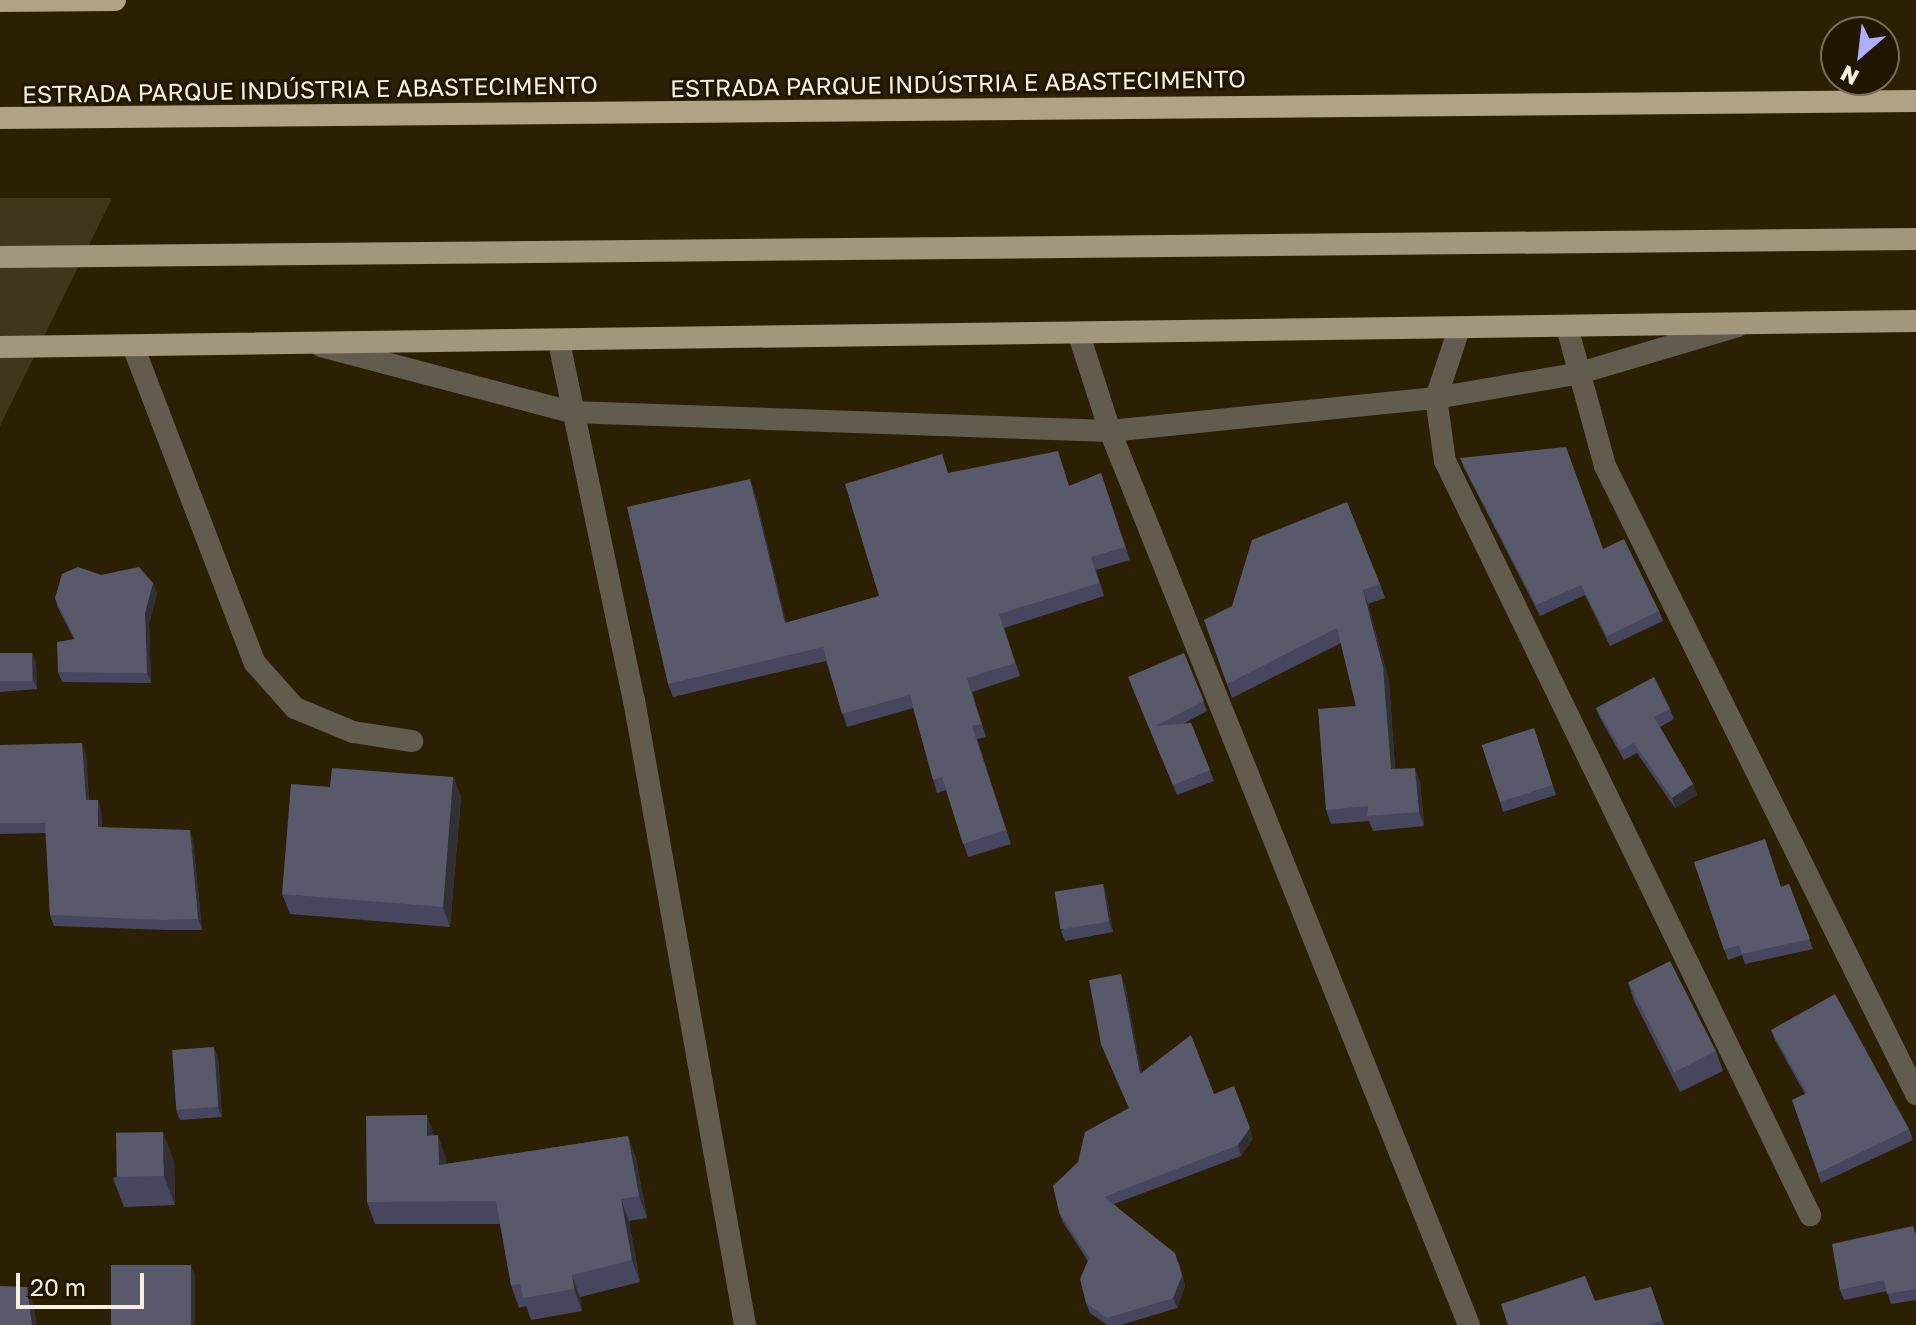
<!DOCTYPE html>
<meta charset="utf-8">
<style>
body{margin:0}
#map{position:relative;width:1916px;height:1325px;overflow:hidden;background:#2b2004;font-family:"Golos Text",sans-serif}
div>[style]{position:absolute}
.green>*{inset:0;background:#41361c}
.service>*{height:22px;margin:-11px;padding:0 11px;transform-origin:11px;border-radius:11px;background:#625c4f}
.minor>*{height:22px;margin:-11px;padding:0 11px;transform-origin:11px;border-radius:11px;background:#625c4f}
.primary>*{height:22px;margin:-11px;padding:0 11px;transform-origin:11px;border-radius:11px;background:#a2967c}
.trunk>*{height:22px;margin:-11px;padding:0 11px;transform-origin:11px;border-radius:11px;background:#afa285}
.wall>*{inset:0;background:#46475f}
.shaded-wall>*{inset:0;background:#333035}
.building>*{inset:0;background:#59596c;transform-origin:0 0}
span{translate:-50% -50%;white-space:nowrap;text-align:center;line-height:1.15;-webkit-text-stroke:6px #211600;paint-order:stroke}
.street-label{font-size:24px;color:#f7efdf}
.north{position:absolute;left:1820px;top:16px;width:80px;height:80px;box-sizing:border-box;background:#211600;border:2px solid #776d59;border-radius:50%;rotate:208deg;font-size:22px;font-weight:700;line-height:32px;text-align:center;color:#f7efdf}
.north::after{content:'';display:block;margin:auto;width:28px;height:36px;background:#acaffb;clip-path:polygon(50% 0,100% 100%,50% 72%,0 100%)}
.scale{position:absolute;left:16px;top:1273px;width:128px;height:36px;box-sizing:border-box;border:4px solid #f7efdf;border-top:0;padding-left:10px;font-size:24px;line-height:28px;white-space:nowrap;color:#f7efdf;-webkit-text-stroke:6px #211600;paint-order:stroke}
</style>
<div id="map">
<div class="green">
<i style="clip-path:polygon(0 198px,112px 198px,0 426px)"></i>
</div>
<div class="service">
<i style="left:559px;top:342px;width:366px;rotate:78.2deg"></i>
<i style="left:634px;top:700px;width:635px;rotate:79.93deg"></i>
</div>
<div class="minor">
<i style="left:1567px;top:327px;width:144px;rotate:74.7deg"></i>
<i style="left:1605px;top:466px;width:701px;rotate:63.65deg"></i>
<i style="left:1459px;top:329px;width:73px;rotate:108.4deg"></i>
<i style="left:1436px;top:398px;width:64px;rotate:81.9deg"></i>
<i style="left:1445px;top:461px;width:838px;rotate:64.17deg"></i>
<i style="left:1080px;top:338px;width:98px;rotate:72.1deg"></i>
<i style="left:1110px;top:431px;width:963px;rotate:68.12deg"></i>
<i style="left:133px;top:346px;width:340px;rotate:69deg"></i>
<i style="left:255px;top:663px;width:60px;rotate:48.4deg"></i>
<i style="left:295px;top:708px;width:63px;rotate:22.5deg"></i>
<i style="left:353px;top:732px;width:60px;rotate:8.7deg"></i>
<i style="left:321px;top:346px;width:259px;rotate:14.8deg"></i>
<i style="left:571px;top:412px;width:539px;rotate:2.02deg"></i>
<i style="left:1110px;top:431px;width:328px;rotate:-5.8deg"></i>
<i style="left:1436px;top:398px;width:146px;rotate:-9.8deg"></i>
<i style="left:1580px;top:373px;width:165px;rotate:-16.6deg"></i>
</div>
<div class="primary">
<i style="left:0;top:257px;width:1916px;rotate:-0.54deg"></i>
<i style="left:0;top:347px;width:1916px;rotate:-0.78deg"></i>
</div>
<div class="trunk">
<i style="left:0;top:1px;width:115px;rotate:-0.5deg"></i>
<i style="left:0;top:118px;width:1916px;rotate:-0.51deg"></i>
</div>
<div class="wall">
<i style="clip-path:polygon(1460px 458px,1603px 549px,1659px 611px,1663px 621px,1610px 646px,1585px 595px,1540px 616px,1464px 468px)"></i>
<i style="clip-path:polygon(949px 473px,1070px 486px,1101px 473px,1130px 560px,1096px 570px,1104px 596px,1004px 628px,1020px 676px,972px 692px,986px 737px,977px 739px,1011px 844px,968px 857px,946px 790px,937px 793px,913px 708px,847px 727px,826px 661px,673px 697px,668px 684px,755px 493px,786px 623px,879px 596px)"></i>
<i style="clip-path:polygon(101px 575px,153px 583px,157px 594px,149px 623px,151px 683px,62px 682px,58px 672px,74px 639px,58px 608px,55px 598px)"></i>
<i style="clip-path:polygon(1380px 584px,1385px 598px,1368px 604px,1389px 681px,1395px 769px,1420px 782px,1424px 826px,1373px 831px,1369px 821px,1331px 824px,1326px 810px,1356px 706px,1341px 643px,1232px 698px,1204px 620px)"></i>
<i style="clip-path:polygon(0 653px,32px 653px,36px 663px,37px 689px,0 692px)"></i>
<i style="clip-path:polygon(1184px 653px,1207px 711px,1183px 724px,1191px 723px,1214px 781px,1177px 795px,1132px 687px)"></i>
<i style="clip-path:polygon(1596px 708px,1670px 709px,1674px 719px,1660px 727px,1693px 784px,1697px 795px,1675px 808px,1637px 753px,1624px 760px,1600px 718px)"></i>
<i style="clip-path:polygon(1534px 729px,1556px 795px,1503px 812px,1500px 802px)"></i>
<i style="clip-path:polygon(0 745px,86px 754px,89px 800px,98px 800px,101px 810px,102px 827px,193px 840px,202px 930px,167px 930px,54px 926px,50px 915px,46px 833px,0 834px)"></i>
<i style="clip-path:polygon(453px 777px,461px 797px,450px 927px,290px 914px,282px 894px,330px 787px)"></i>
<i style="clip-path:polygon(1694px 862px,1781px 887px,1789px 884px,1813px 949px,1745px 964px,1742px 955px,1728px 960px)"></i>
<i style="clip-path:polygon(1103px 884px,1106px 894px,1113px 932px,1065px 941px,1061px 931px)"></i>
<i style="clip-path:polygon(1628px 983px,1716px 1051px,1723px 1071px,1680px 1092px,1635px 1003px)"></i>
<i style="clip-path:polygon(1125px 985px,1141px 1073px,1214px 1094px,1253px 1138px,1241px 1156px,1114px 1204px,1179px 1263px,1185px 1286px,1177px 1308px,1121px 1325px,1107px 1325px,1090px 1313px,1086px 1303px,1088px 1261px,1063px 1222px,1059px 1212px,1078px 1162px,1129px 1108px,1101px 1044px)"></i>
<i style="clip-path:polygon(1771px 1030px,1909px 1129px,1913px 1140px,1821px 1183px,1792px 1100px,1805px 1094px,1775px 1040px)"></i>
<i style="clip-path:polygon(218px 1057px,222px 1117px,180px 1120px,176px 1110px)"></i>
<i style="clip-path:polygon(434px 1136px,446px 1158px,446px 1164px,628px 1136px,636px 1159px,647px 1218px,629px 1221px,640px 1282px,580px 1297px,582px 1311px,531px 1320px,526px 1306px,519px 1308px,511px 1285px,500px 1224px,375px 1224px,367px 1202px)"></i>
<i style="clip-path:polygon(174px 1161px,175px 1205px,124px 1207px,113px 1178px)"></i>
<i style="clip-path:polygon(1916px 1233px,1916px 1300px,1891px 1304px,1887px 1291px,1844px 1300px,1840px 1290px)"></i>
<i style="clip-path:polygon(1651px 1287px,1664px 1325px,1508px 1325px,1595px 1301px)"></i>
</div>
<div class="shaded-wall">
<i style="clip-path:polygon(750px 479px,755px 493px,790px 637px,785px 623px)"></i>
<i style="clip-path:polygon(153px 583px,157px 594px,149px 623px,151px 683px,147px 673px,145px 613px)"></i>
<i style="clip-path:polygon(1363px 590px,1368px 604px,1389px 681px,1396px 783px,1391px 769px)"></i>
<i style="clip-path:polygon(32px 653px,36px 663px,37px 689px,33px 679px)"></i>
<i style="clip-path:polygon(82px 743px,86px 754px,89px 811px,86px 800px)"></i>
<i style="clip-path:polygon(1415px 768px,1420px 782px,1424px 826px,1419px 812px)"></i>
<i style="clip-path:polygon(453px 777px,461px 797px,450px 927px,443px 907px)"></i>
<i style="clip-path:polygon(1693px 784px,1697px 795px,1675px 808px,1672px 798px)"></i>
<i style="clip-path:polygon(98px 800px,101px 810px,102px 837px,98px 827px)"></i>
<i style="clip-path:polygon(190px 830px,193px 840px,202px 930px,198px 919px)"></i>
<i style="clip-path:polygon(1103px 884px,1106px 894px,1113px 932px,1109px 922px)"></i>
<i style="clip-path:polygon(1121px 974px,1125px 985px,1144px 1084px,1140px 1074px)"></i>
<i style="clip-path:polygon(214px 1047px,218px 1057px,222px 1117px,218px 1107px)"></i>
<i style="clip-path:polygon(427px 1115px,435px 1137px,427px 1136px)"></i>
<i style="clip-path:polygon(1250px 1128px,1253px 1138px,1241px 1156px,1238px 1145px)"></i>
<i style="clip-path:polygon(163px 1132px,174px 1161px,175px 1205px,164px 1176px)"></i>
<i style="clip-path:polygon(438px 1135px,446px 1158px,447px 1187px,439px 1165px)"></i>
<i style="clip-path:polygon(628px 1136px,636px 1159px,647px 1218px,639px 1196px)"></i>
<i style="clip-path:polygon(621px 1199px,629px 1221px,640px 1282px,632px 1260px)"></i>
<i style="clip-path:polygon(1175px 1253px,1185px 1286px,1177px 1308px,1173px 1298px)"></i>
<i style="clip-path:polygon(191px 1265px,195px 1275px,195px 1325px,191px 1325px)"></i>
<i style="clip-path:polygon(572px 1275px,580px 1297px,582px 1311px,574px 1289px)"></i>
<i style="clip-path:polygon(27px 1287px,34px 1307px,37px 1325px,32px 1325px)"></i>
</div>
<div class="building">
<i style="clip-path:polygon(1566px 447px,1603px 549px,1624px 539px,1659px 611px,1607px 636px,1581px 585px,1536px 605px,1460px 458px)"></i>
<i style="clip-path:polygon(1058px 451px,1069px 486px,1101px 473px,1125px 547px,1091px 557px,1099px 583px,999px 614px,1015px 663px,967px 678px,981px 724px,972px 726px,1006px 830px,963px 844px,942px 777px,933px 780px,910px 695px,842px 714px,823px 647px,668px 684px,627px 507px,750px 479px,785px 623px,879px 596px,845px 484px,942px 454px,948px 473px)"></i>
<i style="clip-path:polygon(1347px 502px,1380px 584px,1363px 590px,1383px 667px,1391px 769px,1415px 768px,1419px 812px,1367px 816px,1368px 806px,1326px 810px,1318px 709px,1356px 706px,1337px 628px,1227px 684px,1204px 620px,1232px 606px,1252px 540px)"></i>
<i style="clip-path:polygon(78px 567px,101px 575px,139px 567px,153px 583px,145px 613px,147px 673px,58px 672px,57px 642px,75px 639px,55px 598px,62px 574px)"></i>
<i style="left:0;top:653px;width:32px;height:28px"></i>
<i style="clip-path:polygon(1184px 653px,1204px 701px,1155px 726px,1191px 723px,1210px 770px,1173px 785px,1128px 677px)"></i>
<i style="clip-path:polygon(1654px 677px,1670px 709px,1654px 717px,1693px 784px,1672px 798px,1634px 743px,1621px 750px,1596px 708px)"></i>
<i style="left:1534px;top:728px;width:60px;height:55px;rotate:72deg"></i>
<i style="clip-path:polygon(82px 743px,86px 800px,98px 800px,98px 827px,190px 830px,198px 919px,163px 920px,50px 915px,45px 823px,0 823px,0 745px)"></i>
<i style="clip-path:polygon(332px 768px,453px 777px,443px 907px,282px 894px,291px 784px,330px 787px)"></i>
<i style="clip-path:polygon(1765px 839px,1781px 887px,1789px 884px,1810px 939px,1742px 954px,1739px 945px,1724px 950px,1694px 862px)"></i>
<i style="left:1103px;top:884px;width:38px;height:49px;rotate:81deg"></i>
<i style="left:1670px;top:961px;width:101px;height:47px;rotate:63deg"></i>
<i style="clip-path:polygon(1121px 974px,1140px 1074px,1191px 1035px,1214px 1094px,1234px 1086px,1250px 1128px,1238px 1145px,1104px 1197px,1175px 1253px,1182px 1276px,1173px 1298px,1107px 1318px,1086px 1303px,1080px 1279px,1089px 1258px,1059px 1212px,1053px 1186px,1078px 1162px,1085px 1132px,1129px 1108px,1101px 1044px,1089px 980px)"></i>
<i style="clip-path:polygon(1835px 994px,1909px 1129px,1818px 1173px,1792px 1100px,1807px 1093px,1771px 1030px)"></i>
<i style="left:214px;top:1047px;width:60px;height:42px;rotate:86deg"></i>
<i style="clip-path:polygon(427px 1115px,427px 1136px,438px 1135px,439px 1165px,628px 1136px,639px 1196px,621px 1199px,632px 1260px,572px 1275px,574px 1289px,523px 1298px,520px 1284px,511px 1285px,496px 1201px,367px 1202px,366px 1116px)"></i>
<i style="left:163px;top:1132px;width:44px;height:47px;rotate:89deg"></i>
<i style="clip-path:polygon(1913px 1226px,1916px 1236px,1916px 1289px,1887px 1294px,1884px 1280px,1840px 1290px,1832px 1244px)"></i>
<i style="left:191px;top:1265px;width:60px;height:80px;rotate:90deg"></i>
<i style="clip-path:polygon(1585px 1276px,1595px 1301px,1651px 1287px,1662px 1320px,1648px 1325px,1508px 1325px,1501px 1304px)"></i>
<i style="clip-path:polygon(0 1286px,27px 1287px,32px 1325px,0 1325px)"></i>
</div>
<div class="street-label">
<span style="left:958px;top:83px;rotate:-1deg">ESTRADA PARQUE INDÚSTRIA E ABASTECIMENTO</span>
<span style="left:310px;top:89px;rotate:-1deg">ESTRADA PARQUE INDÚSTRIA E ABASTECIMENTO</span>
</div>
<div class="north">N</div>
<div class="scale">20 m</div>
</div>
